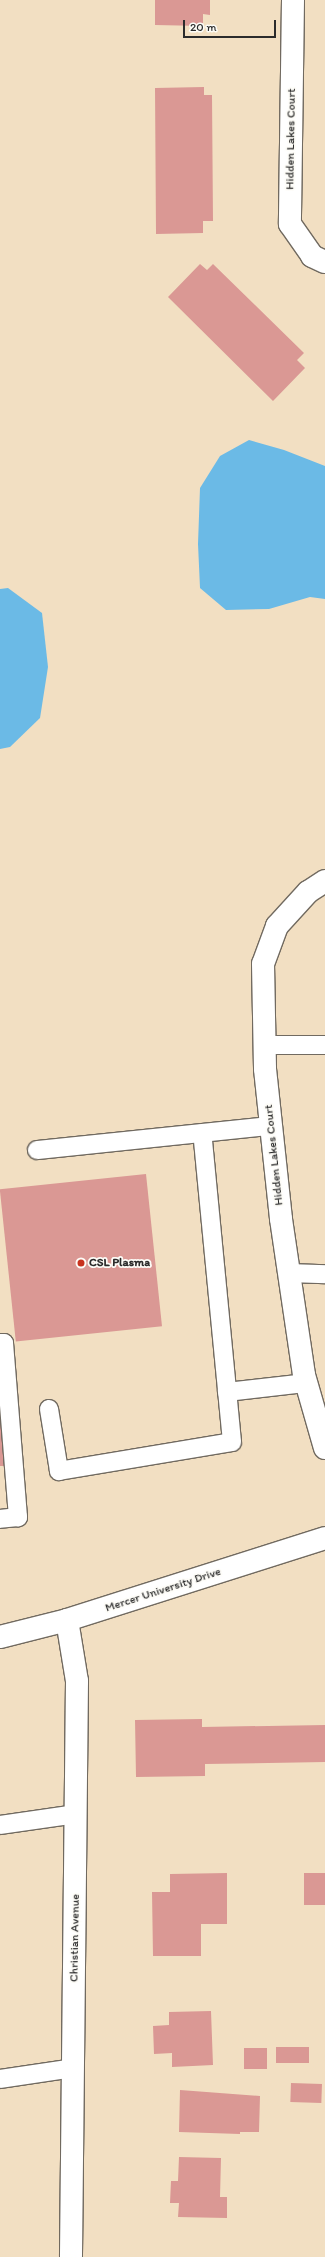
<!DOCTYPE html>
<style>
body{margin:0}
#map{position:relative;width:325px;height:2257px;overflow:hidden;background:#f2dfc2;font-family:Itim,sans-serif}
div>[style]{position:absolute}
.water>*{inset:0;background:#6bbae6}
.building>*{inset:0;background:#da9894;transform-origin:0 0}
.roads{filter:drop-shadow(1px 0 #716a60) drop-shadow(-1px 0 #716a60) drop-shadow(0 1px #716a60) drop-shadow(0 -1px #716a60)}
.service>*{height:18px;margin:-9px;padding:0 9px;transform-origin:9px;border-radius:9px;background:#fff}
.minor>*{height:22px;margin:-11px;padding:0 11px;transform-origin:11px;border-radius:11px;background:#fff}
.secondary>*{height:22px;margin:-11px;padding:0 11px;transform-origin:11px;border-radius:11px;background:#fff}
.dots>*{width:11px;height:11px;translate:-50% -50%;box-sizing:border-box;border:2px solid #fdfcf7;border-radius:50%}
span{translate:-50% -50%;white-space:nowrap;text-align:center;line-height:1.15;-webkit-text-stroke:3.5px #fdfcf7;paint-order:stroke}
.street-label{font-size:12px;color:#2b2b2b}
.poi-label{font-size:12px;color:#2b2b2b;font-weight:700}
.left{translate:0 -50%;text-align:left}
.scale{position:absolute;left:183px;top:20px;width:93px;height:18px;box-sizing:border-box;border:2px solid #2b2b2b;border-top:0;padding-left:5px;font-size:12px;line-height:14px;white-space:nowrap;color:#2b2b2b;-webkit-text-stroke:3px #fdfcf7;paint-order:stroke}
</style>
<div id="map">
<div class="water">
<i style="clip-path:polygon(249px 440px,284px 450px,325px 466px,325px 599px,310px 597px,269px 609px,226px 610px,200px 588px,198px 544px,200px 488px,220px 456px)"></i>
<i style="clip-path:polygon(8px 588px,42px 613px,48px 667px,40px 718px,10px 747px,0 749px,0 589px)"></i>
</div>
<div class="building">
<i style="clip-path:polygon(155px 0,210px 0,210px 15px,203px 14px,203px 26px,155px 25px)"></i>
<i style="clip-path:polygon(204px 87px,204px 95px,212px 95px,213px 221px,203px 221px,203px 233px,156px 234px,155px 88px)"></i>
<i style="clip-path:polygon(200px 264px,207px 270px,213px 264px,304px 353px,297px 360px,305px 368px,273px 401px,168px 297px)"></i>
<i style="left:146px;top:1174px;width:153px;height:147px;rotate:84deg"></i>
<i style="clip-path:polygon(0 1394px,7px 1466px,0 1466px)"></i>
<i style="clip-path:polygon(202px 1719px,202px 1727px,325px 1725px,325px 1762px,205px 1764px,205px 1776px,136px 1777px,135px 1720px)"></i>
<i style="clip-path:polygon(227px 1873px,227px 1924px,201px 1924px,201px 1956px,153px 1956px,152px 1892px,170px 1892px,170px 1874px)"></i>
<i style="left:325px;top:1873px;width:32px;height:21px;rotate:90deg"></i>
<i style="clip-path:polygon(211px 2011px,213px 2065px,172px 2067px,172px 2053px,154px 2054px,153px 2026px,169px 2025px,169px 2012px)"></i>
<i style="left:309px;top:2047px;width:16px;height:33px;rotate:90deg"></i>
<i style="left:267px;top:2048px;width:21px;height:23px;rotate:90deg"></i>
<i style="left:291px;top:2083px;width:31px;height:19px;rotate:2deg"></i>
<i style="clip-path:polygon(180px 2090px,260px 2096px,259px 2132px,240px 2132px,240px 2134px,179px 2132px)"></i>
<i style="clip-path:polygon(179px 2157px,221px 2158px,220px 2197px,227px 2197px,227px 2218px,178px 2217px,179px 2203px,170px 2203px,171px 2181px,178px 2181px)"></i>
</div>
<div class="roads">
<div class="service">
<i style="left:264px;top:1045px;width:61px"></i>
<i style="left:37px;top:1150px;width:235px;rotate:-5.9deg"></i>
<i style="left:289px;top:1273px;width:36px;rotate:2deg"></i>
<i style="left:0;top:1343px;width:4px"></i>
<i style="left:4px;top:1343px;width:175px;rotate:85.4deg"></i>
<i style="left:18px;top:1517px;width:18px;rotate:174deg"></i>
<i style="left:227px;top:1392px;width:80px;rotate:-6.5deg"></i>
<i style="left:49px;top:1409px;width:63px;rotate:80.8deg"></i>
<i style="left:59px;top:1471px;width:175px;rotate:-9.5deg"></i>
<i style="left:232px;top:1442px;width:310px;rotate:-95.5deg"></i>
<i style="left:0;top:1825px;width:77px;rotate:-8.2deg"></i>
<i style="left:0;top:2079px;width:75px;rotate:-8.5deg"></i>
</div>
<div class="minor">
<i style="left:293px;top:0;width:224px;rotate:90.8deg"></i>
<i style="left:290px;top:224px;width:39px;rotate:55deg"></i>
<i style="left:312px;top:256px;width:14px;rotate:25deg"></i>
<i style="left:325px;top:881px;width:20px;rotate:147deg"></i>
<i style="left:308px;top:892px;width:46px;rotate:132.4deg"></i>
<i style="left:277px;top:926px;width:40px;rotate:110.2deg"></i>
<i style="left:263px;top:964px;width:105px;rotate:88.9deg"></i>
<i style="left:265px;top:1069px;width:151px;rotate:83.9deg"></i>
<i style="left:281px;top:1219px;width:158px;rotate:81.6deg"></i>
<i style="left:304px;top:1375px;width:76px;rotate:74deg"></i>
<i style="left:67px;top:1620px;width:62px;rotate:80.7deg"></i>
<i style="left:77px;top:1681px;width:576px;rotate:90.6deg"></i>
</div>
<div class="secondary">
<i style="left:0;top:1637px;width:69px;rotate:-14.2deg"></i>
<i style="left:67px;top:1620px;width:271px;rotate:-17.6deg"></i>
</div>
</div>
<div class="dots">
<i style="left:81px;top:1263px;background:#c8321e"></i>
</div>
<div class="street-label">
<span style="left:291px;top:139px;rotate:-89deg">Hidden Lakes Court</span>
<span style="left:274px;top:1155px;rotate:-96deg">Hidden Lakes Court</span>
<span style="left:163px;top:1590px;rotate:-18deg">Mercer University Drive</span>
<span style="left:75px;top:1938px;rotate:-89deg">Christian Avenue</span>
</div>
<div class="poi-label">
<span class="left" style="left:89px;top:1263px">CSL Plasma</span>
</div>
<div class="scale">20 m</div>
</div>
